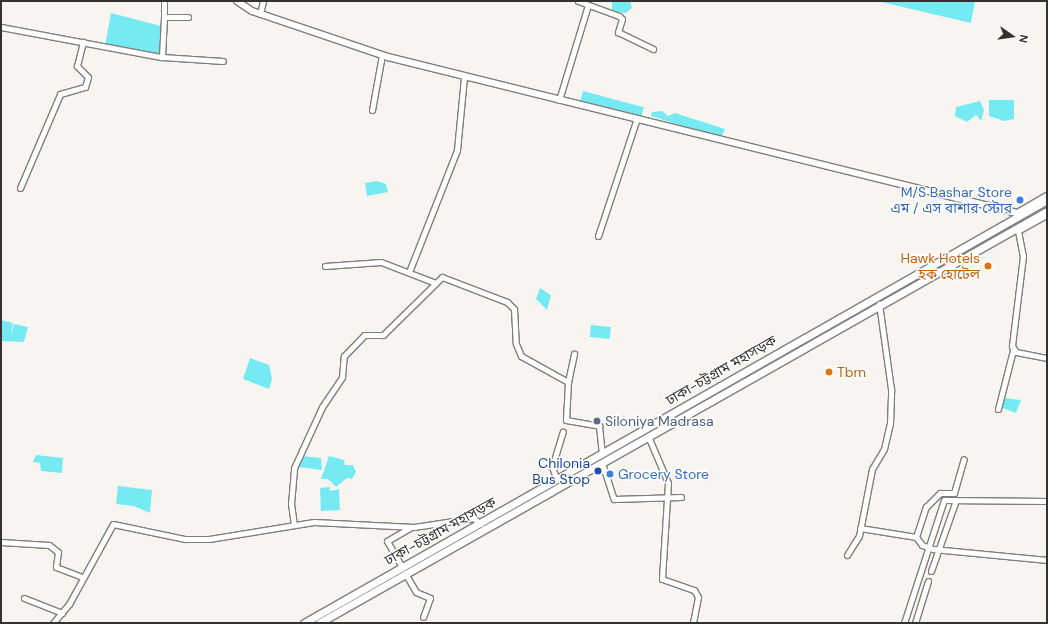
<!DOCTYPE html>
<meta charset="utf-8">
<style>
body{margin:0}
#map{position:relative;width:1048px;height:624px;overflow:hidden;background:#f8f5f0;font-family:"DM Sans","Noto Sans Bengali",sans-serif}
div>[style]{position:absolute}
.water>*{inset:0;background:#76eaf3;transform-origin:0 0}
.roads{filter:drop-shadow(1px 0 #817e7a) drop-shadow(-1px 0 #817e7a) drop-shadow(0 1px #817e7a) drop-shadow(0 -1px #817e7a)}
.minor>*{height:5px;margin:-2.5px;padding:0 2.5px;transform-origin:2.5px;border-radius:2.5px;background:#fff}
.major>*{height:6px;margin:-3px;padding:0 3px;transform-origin:3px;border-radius:3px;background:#fff}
.highway>*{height:7px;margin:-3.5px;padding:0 3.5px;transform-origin:3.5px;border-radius:3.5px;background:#fff}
.dots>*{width:11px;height:11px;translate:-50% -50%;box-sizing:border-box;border:2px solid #fff;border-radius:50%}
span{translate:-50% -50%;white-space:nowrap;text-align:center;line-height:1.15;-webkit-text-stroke:3px #fff;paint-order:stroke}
.shop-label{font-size:14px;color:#366cbe}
.right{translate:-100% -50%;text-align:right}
.left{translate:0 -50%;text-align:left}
.food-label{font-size:14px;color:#c56008}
.street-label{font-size:14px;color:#333230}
.service-label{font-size:14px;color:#4e5e75}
.transit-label{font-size:14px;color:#164399}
.frame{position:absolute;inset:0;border:2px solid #333230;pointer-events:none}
.north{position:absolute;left:992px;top:16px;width:40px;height:40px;-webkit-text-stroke:3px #fff;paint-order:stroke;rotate:103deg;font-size:11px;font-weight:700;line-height:16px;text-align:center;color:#333230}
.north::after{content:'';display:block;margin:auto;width:14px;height:18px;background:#333230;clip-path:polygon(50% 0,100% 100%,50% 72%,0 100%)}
</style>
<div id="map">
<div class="water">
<i style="clip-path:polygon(612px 1px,630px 1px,632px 8px,626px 13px,612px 11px)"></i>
<i style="clip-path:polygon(877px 1px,986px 1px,975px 1px,971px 23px)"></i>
<i style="clip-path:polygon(111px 13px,161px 26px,162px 55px,105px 46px)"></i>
<i style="left:583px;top:91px;width:63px;height:10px;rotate:15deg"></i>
<i style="clip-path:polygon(989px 100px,1014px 100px,1014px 119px,1004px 121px,989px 116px)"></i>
<i style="clip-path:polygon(980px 101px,984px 110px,981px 121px,976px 115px,967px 122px,955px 116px,956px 107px)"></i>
<i style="clip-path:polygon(662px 111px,668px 116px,675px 113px,725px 129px,721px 138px,651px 116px,652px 112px)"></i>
<i style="clip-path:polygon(377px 181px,386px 184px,388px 192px,367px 196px,365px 183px)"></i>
<i style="clip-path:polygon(540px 288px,551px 295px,547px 310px,536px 299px)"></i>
<i style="clip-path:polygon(1px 320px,13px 323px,10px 338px,14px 324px,28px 327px,24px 342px,1px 341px)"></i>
<i style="left:591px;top:325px;width:20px;height:12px;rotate:6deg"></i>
<i style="clip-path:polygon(250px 358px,269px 365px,272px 379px,269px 389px,243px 379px)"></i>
<i style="clip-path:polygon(1005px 398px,1021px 400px,1016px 413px,1000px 407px)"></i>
<i style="clip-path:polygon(36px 455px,63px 458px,62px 473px,41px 471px,40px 463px,33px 462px)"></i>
<i style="clip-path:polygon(302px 456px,321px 458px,322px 470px,299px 467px)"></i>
<i style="clip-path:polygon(329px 456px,344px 460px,345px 465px,353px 465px,356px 472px,352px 479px,347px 478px,336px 487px,328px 479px,321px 479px)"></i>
<i style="clip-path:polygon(118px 486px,152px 490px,150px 513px,134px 506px,116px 504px)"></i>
<i style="clip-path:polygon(330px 487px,330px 491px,339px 489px,340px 510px,321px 511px,320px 488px)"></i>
</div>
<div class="roads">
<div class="minor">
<i style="left:578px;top:1px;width:44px;rotate:20.1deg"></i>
<i style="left:619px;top:16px;width:4px;rotate:45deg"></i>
<i style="left:622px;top:19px;width:14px;rotate:107deg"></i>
<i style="left:618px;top:32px;width:39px;rotate:26deg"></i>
<i style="left:260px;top:14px;width:13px;rotate:-77deg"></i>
<i style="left:164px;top:17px;width:16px;rotate:-90deg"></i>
<i style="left:1px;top:27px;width:164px;rotate:10.6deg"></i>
<i style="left:162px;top:57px;width:61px;rotate:3.8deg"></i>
<i style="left:162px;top:57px;width:40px;rotate:-87.1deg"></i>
<i style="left:164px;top:17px;width:24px"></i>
<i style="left:559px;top:100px;width:99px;rotate:-73deg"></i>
<i style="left:372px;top:110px;width:56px;rotate:-79.7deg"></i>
<i style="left:20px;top:188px;width:102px;rotate:-66.9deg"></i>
<i style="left:60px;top:94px;width:26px;rotate:-16deg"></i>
<i style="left:85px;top:87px;width:10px;rotate:-73deg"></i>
<i style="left:88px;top:77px;width:16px;rotate:-135deg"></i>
<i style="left:77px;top:66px;width:25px;rotate:-76deg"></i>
<i style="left:1018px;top:231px;width:25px;rotate:79deg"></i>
<i style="left:1023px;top:256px;width:91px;rotate:97deg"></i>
<i style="left:1012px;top:346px;width:7px;rotate:56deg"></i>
<i style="left:1016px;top:352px;width:32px;rotate:11deg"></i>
<i style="left:598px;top:236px;width:121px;rotate:-71.7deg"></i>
<i style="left:325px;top:266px;width:56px;rotate:-4.1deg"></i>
<i style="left:381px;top:262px;width:56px;rotate:21deg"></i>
<i style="left:409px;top:272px;width:131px;rotate:-68.5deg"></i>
<i style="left:457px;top:150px;width:73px;rotate:-84.5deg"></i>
<i style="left:568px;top:382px;width:29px;rotate:-78deg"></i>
<i style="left:998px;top:409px;width:61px;rotate:-75.7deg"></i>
<i style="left:648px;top:436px;width:51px;rotate:66.9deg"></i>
<i style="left:668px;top:483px;width:96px;rotate:93.6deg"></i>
<i style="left:662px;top:579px;width:34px;rotate:19deg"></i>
<i style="left:694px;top:590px;width:8px;rotate:60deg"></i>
<i style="left:698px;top:597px;width:26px;rotate:101deg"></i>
<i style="left:602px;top:463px;width:38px;rotate:72deg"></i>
<i style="left:614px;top:499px;width:67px;rotate:-1.7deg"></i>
<i style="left:557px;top:480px;width:14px;rotate:-111deg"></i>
<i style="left:552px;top:467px;width:37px;rotate:-73deg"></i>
<i style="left:294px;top:525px;width:21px;rotate:-98deg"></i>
<i style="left:291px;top:504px;width:36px;rotate:-85deg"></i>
<i style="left:294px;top:468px;width:67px;rotate:-65.3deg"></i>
<i style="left:322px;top:407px;width:36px;rotate:-56deg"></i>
<i style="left:342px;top:377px;width:21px;rotate:-85deg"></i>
<i style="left:344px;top:356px;width:29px;rotate:-46deg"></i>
<i style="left:364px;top:335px;width:19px"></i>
<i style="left:383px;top:335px;width:83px;rotate:-44.5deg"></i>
<i style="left:442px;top:277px;width:70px;rotate:21deg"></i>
<i style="left:507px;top:302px;width:10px;rotate:45deg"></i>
<i style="left:514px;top:309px;width:35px;rotate:87deg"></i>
<i style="left:516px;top:344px;width:13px;rotate:67deg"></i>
<i style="left:521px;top:356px;width:54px;rotate:29deg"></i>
<i style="left:568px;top:382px;width:38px;rotate:93deg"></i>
<i style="left:566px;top:420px;width:34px;rotate:10deg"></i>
<i style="left:599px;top:426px;width:27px;rotate:84deg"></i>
<i style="left:860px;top:528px;width:57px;rotate:9.1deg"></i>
<i style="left:916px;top:537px;width:10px;rotate:53deg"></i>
<i style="left:922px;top:545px;width:12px;rotate:20deg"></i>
<i style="left:933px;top:549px;width:115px;rotate:5.5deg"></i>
<i style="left:916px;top:537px;width:32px;rotate:-72deg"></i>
<i style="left:926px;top:507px;width:20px;rotate:-45deg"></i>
<i style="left:940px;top:493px;width:14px"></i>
<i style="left:954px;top:493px;width:35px;rotate:-74deg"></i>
<i style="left:1px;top:542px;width:48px;rotate:3.6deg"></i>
<i style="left:49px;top:545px;width:11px;rotate:38deg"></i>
<i style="left:58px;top:552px;width:15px;rotate:98deg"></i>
<i style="left:56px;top:567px;width:28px;rotate:21deg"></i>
<i style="left:847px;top:555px;width:22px;rotate:-58deg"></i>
<i style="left:859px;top:536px;width:68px;rotate:-79deg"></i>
<i style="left:872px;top:469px;width:23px;rotate:-59deg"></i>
<i style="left:884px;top:449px;width:26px;rotate:-77deg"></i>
<i style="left:890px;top:424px;width:35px;rotate:-88deg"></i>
<i style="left:891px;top:389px;width:86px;rotate:-98deg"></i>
<i style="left:402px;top:567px;width:30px;rotate:-120deg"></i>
<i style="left:387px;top:541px;width:28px;rotate:-30deg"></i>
<i style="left:931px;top:571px;width:75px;rotate:-70.6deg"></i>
<i style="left:405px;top:573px;width:22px;rotate:60deg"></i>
<i style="left:416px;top:592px;width:15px;rotate:23deg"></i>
<i style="left:430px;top:598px;width:20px;rotate:110deg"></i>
<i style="left:24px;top:598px;width:41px;rotate:21.5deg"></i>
<i style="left:53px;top:623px;width:25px;rotate:-50deg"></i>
<i style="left:69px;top:604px;width:91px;rotate:-61.2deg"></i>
<i style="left:113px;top:524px;width:74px;rotate:11.8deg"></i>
<i style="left:185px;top:539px;width:24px"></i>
<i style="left:209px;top:539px;width:106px;rotate:-9.2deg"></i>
<i style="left:314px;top:522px;width:100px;rotate:2.9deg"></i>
<i style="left:414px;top:527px;width:60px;rotate:-8.7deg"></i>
<i style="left:473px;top:518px;width:10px;rotate:37deg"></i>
<i style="left:904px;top:623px;width:129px;rotate:-72deg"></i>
<i style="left:944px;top:500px;width:103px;rotate:0.6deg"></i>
<i style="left:915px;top:623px;width:44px;rotate:-72.8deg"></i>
</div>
<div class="major">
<i style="left:237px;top:1px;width:18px;rotate:34deg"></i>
<i style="left:252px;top:11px;width:144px;rotate:18.7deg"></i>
<i style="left:388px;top:57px;width:648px;rotate:13.93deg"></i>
<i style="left:1019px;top:212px;width:32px;rotate:-30deg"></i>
<i style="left:1020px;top:230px;width:31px;rotate:-29deg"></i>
</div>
<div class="highway">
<i style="left:304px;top:623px;width:855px;rotate:-29.65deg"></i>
<i style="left:319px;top:623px;width:836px;rotate:-29.51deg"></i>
</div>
</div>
<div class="dots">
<i style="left:1020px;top:200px;background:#3f7fe0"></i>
<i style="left:988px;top:266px;background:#e8710a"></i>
<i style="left:829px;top:372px;background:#e8710a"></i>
<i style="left:597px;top:421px;background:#5c6f8a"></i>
<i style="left:598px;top:471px;background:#1a4fb4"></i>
<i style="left:610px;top:474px;background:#3f7fe0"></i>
</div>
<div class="shop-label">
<span class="right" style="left:1012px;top:200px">M/S Bashar Store<br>এম / এস বাশার স্টোর</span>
<span class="left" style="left:618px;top:474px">Grocery Store</span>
</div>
<div class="food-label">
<span class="right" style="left:980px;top:266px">Hawk Hotels<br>হক হোটেল</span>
<span class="left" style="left:837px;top:372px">Tbm</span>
</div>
<div class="street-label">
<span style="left:721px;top:370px;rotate:-30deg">ঢাকা-চট্টগ্রাম মহাসড়ক</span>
<span style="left:440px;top:531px;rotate:-29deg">ঢাকা-চট্টগ্রাম মহাসড়ক</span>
</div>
<div class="service-label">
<span class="left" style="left:605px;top:421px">Siloniya Madrasa</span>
</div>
<div class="transit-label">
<span class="right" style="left:590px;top:471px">Chilonia<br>Bus Stop</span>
</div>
<div class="frame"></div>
<div class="north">N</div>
</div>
